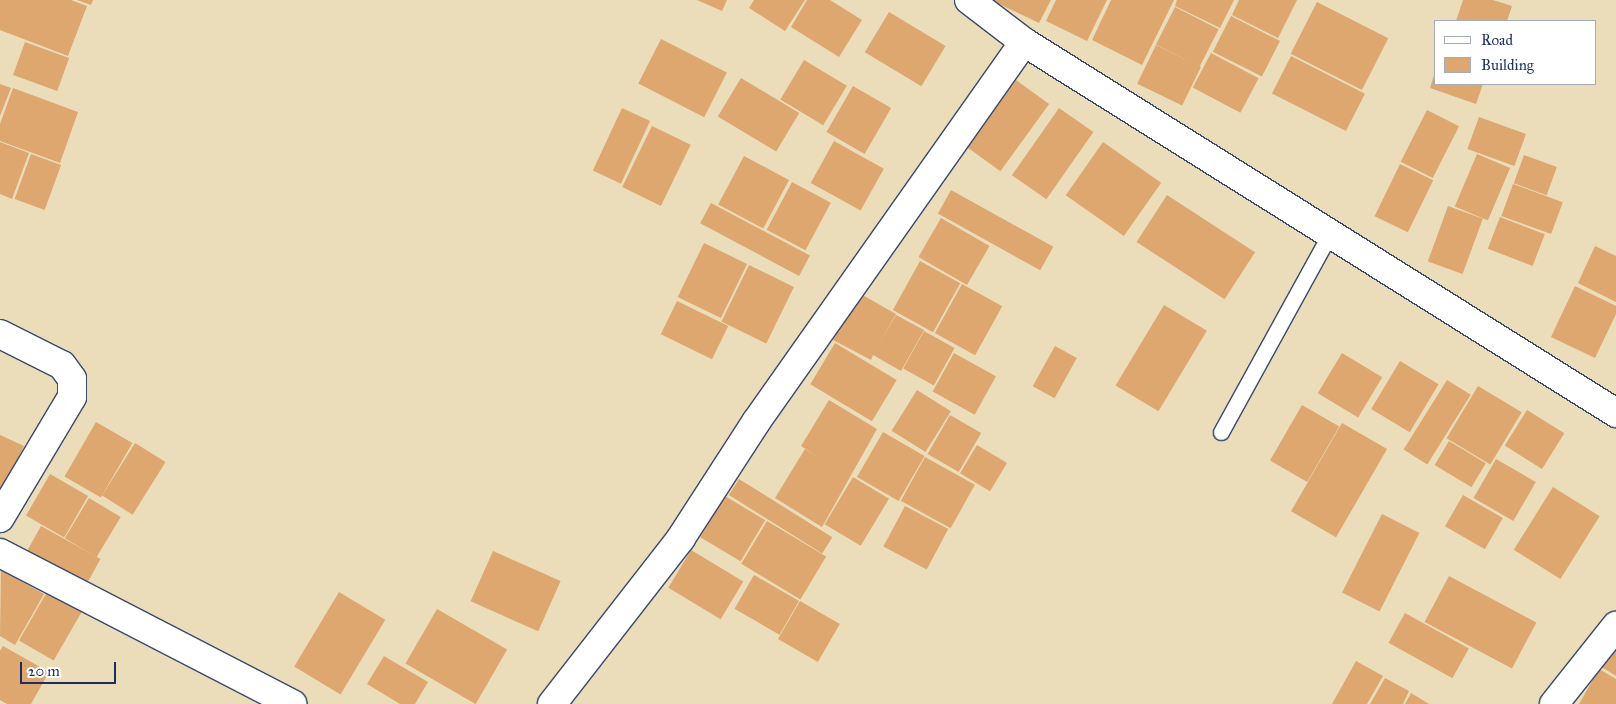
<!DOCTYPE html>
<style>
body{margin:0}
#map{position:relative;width:1616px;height:704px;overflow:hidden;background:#ecddba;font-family:"IM FELL Great Primer",serif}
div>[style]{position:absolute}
.building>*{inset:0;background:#dda76f;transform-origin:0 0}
.roads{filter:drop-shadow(1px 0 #3a496c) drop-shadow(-1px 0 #3a496c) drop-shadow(0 1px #3a496c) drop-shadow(0 -1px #3a496c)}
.service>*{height:15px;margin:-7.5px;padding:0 7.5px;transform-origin:7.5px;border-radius:7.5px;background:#fff}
.minor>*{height:28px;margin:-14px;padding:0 14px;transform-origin:14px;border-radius:14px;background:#fff}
.tertiary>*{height:28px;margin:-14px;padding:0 14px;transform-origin:14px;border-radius:14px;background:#fff}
span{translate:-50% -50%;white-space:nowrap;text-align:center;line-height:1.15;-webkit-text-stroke:4.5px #fff;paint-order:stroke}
.legend{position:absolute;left:1434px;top:20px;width:162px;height:65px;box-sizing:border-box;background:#fff;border:1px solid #a4acbf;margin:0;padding:6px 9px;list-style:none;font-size:15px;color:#1b2f5e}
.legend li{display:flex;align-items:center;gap:10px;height:25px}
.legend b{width:25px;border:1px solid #a4acbf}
.scale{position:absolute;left:20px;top:662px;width:96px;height:22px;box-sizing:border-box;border:2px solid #1b2f5e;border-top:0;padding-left:6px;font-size:15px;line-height:18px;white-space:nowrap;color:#1b2f5e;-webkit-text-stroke:4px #fff;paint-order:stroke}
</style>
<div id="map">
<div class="building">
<i style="clip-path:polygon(0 0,71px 0,87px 6px,68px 56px,0 30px)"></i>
<i style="clip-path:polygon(77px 0,93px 0,91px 5px)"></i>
<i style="clip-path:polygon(697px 0,727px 0,722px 11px)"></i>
<i style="clip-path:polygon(754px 0,805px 0,785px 31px,749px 8px)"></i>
<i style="clip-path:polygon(807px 0,830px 0,862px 20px,839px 57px,791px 27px)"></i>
<i style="clip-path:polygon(991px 0,1051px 0,1039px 23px)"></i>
<i style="clip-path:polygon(1056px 0,1107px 0,1087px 41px,1046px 21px)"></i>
<i style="clip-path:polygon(1111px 0,1174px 0,1142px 65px,1092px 40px)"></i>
<i style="clip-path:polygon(1177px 0,1234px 0,1220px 28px,1175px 6px)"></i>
<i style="clip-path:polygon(1239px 0,1297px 0,1278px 38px,1232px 15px)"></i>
<i style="clip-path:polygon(1463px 0,1493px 0,1512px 6px,1507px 21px,1456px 21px)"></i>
<i style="left:1317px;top:2px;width:80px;height:58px;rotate:27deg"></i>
<i style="left:1175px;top:7px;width:49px;height:42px;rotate:27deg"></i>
<i style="left:889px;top:12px;width:66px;height:47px;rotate:31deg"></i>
<i style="left:1231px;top:16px;width:55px;height:40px;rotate:27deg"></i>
<i style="left:661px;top:39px;width:74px;height:50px;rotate:27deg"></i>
<i style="left:25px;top:42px;width:47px;height:35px;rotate:20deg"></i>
<i style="left:1156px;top:45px;width:50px;height:43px;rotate:26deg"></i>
<i style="left:1211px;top:53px;width:54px;height:39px;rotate:28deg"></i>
<i style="left:1291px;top:56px;width:83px;height:42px;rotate:27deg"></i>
<i style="left:804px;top:60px;width:50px;height:46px;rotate:31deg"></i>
<i style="clip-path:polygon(1434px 75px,1435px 84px,1483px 84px,1476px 104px,1430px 88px)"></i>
<i style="left:741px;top:78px;width:68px;height:45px;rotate:31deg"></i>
<i style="left:1016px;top:80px;width:41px;height:83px;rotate:36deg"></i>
<i style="clip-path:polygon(0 84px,11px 88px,0 116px)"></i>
<i style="left:853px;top:86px;width:44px;height:53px;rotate:30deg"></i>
<i style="clip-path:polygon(13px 88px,78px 112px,60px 163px,0 141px,0 124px)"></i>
<i style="left:622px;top:108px;width:31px;height:69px;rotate:25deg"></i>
<i style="left:1059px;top:108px;width:42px;height:82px;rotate:35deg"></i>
<i style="left:1427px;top:110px;width:36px;height:58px;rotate:27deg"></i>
<i style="left:1479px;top:117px;width:50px;height:34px;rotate:20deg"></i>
<i style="left:652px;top:126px;width:43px;height:68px;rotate:26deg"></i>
<i style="left:834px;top:141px;width:57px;height:48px;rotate:29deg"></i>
<i style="clip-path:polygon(0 142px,29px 153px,12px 199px,0 194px)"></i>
<i style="left:1103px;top:142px;width:71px;height:65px;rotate:35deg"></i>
<i style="left:31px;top:154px;width:32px;height:48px;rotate:20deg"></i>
<i style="left:1477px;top:154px;width:36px;height:57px;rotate:23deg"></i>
<i style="left:1524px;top:155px;width:35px;height:30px;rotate:20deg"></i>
<i style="left:744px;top:156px;width:51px;height:55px;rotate:28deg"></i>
<i style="left:1400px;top:164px;width:37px;height:58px;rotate:26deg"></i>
<i style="left:792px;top:182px;width:44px;height:54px;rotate:28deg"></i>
<i style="left:1513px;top:184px;width:53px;height:34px;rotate:20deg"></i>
<i style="left:951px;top:190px;width:117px;height:27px;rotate:29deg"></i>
<i style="left:1167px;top:195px;width:105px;height:56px;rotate:33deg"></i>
<i style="left:711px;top:203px;width:112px;height:23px;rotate:28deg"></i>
<i style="left:1448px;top:206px;width:37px;height:59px;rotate:20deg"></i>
<i style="left:1500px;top:217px;width:48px;height:34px;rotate:21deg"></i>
<i style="left:941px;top:218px;width:56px;height:45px;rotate:30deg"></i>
<i style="left:704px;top:243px;width:48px;height:60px;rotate:26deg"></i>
<i style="clip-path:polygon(1595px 246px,1616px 256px,1616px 302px,1578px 283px)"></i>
<i style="left:920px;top:261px;width:46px;height:56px;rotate:29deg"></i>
<i style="left:749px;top:265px;width:50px;height:63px;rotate:26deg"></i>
<i style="left:962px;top:284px;width:46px;height:56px;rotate:29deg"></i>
<i style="clip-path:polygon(1575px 286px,1616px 306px,1616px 314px,1595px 358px,1551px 337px)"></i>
<i style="clip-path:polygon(859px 293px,896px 314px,879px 344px,896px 315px,924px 330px,901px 371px,873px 355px,871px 360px,833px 340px)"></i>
<i style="left:677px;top:301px;width:57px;height:37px;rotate:26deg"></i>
<i style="left:1164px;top:305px;width:50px;height:94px;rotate:31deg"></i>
<i style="left:924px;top:331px;width:35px;height:43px;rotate:29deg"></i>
<i style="left:835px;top:343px;width:72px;height:48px;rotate:31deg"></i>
<i style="left:1055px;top:346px;width:25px;height:46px;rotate:29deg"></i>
<i style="left:954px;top:353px;width:48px;height:44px;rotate:29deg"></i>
<i style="left:1342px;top:353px;width:47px;height:47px;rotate:31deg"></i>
<i style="left:1400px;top:361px;width:45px;height:56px;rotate:31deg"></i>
<i style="left:1447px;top:380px;width:28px;height:82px;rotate:32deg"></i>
<i style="left:1478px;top:386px;width:51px;height:61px;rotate:31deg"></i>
<i style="left:917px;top:390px;width:40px;height:48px;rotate:32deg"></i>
<i style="clip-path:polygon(829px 400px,877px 429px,822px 527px,775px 498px,805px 449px,821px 459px,801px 446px)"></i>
<i style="left:1302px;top:405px;width:43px;height:64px;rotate:30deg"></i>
<i style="left:1527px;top:410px;width:44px;height:42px;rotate:32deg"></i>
<i style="left:950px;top:415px;width:36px;height:45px;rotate:30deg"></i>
<i style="left:96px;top:422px;width:42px;height:63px;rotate:30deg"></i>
<i style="left:1342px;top:423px;width:52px;height:102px;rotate:30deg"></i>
<i style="left:883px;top:432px;width:48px;height:52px;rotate:30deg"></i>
<i style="clip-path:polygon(0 435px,24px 446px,0 494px)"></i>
<i style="left:1449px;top:441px;width:43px;height:28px;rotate:31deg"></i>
<i style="left:135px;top:443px;width:36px;height:62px;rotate:32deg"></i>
<i style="left:977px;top:445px;width:35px;height:33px;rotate:31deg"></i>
<i style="left:925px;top:457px;width:57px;height:50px;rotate:29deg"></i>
<i style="left:1496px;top:459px;width:46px;height:45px;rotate:30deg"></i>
<i style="left:50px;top:474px;width:44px;height:48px;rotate:30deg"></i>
<i style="left:853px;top:477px;width:42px;height:55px;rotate:31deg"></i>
<i style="left:739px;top:479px;width:110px;height:19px;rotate:32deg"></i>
<i style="left:1553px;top:487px;width:55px;height:74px;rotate:32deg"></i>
<i style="left:1463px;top:495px;width:46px;height:36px;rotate:30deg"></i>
<i style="left:725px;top:496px;width:47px;height:48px;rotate:31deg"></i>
<i style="left:89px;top:498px;width:37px;height:47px;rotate:31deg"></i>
<i style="left:905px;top:506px;width:49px;height:46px;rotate:28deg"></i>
<i style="left:1382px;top:514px;width:42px;height:88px;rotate:27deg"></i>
<i style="left:767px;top:521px;width:69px;height:50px;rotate:31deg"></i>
<i style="left:41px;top:526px;width:68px;height:31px;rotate:29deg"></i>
<i style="left:691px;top:550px;width:61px;height:44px;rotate:31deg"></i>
<i style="left:493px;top:551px;width:74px;height:55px;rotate:24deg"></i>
<i style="clip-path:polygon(1px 570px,44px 594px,15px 645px,0 636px)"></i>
<i style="left:754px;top:575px;width:52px;height:39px;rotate:30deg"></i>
<i style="left:1449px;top:576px;width:99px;height:52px;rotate:28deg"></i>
<i style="left:47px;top:592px;width:40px;height:56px;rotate:30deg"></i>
<i style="left:339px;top:592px;width:54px;height:87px;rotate:31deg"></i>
<i style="left:800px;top:601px;width:46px;height:44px;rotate:30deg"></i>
<i style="left:437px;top:609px;width:81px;height:63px;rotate:30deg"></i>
<i style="left:1405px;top:613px;width:73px;height:34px;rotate:29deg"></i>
<i style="clip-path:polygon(3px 646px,49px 672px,31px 704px,7px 704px,0 700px,0 651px)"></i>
<i style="clip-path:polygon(1611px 646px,1616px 648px,1616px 676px,1600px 666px)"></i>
<i style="clip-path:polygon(384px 656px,428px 682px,415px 704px,400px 704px,367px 684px)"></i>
<i style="clip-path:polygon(1356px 661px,1383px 676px,1367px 704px,1332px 704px)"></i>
<i style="clip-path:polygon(1599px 669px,1616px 679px,1616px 704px,1579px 704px)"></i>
<i style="clip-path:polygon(1385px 678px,1409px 691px,1403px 704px,1370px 704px)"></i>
<i style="clip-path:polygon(1411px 693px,1429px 704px,1405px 704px)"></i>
</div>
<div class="roads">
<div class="service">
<i style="left:1221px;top:432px;width:226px;rotate:-61.2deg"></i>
</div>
<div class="minor">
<i style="left:0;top:334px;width:69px;rotate:26.6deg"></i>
<i style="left:62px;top:365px;width:17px;rotate:54deg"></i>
<i style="left:72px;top:379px;width:18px;rotate:90deg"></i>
<i style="left:72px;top:397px;width:141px;rotate:120.8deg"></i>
<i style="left:0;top:553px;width:329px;rotate:27.3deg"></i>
<i style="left:552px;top:704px;width:210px;rotate:-52.1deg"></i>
<i style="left:681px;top:538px;width:138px;rotate:-57.1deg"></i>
<i style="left:756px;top:422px;width:465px;rotate:-54.8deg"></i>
<i style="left:1554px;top:704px;width:100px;rotate:-51.5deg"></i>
</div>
<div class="tertiary">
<i style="left:969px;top:0;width:69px;rotate:37.4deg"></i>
<i style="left:1024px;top:42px;width:699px;rotate:32.07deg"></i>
</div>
</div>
<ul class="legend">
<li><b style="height:6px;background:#fff"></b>Road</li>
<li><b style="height:14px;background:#dda76f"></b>Building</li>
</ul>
<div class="scale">20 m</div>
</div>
